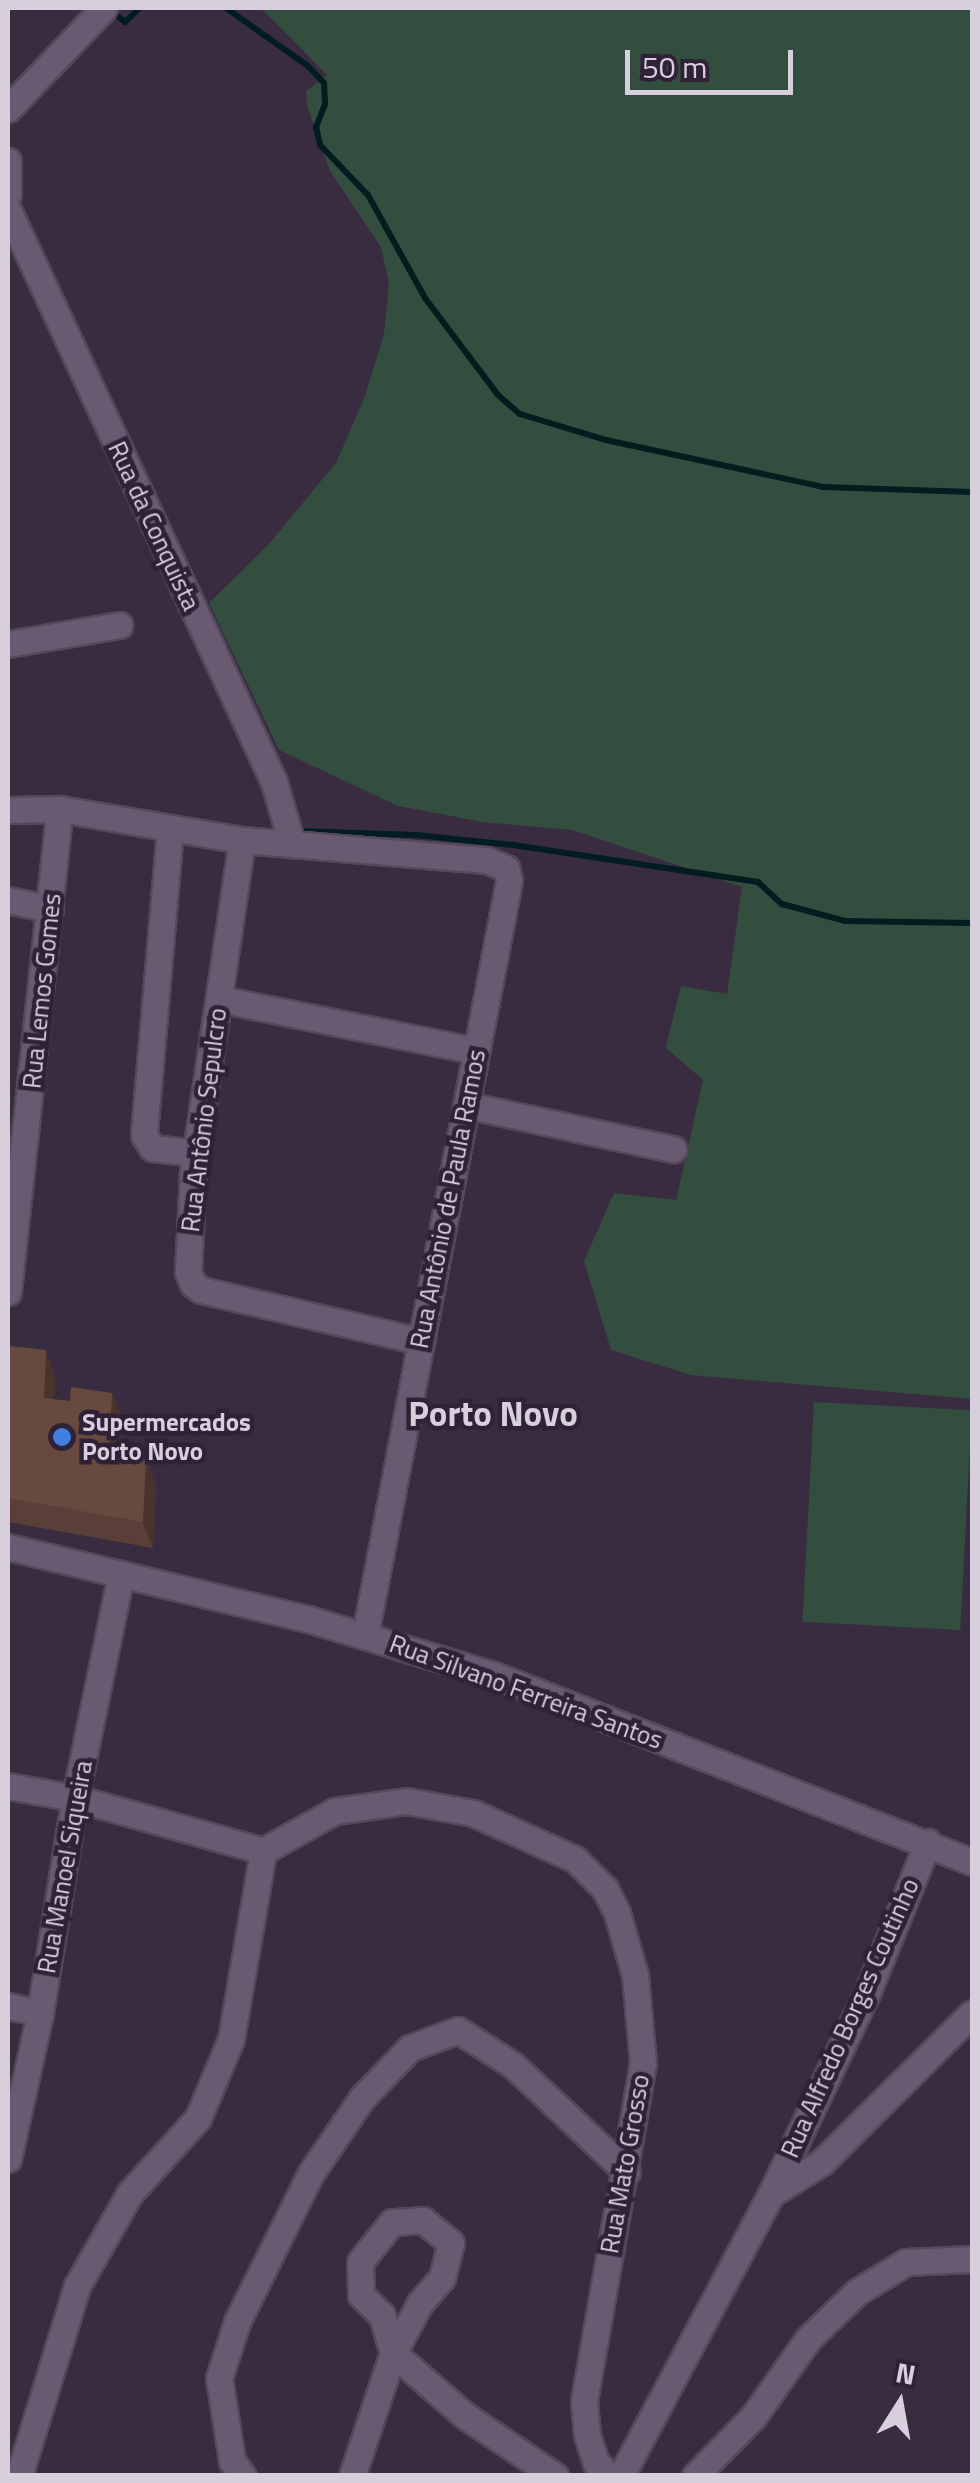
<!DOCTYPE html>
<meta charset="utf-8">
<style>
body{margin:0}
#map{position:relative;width:980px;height:2483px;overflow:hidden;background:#392c41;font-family:"Titillium Web",sans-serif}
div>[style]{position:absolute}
.green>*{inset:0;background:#334e3f;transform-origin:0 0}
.stream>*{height:6px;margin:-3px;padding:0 3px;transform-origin:3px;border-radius:3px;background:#011d1f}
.roads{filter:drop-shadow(2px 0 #54485a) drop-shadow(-2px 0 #54485a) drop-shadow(0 2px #54485a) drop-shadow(0 -2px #54485a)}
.minor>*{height:25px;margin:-12.5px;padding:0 12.5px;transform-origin:12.5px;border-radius:12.5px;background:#695a72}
.wall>*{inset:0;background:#593f37}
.shaded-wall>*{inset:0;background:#48332d}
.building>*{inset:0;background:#674940}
.dots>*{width:28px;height:28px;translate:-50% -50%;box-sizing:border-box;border:5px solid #2f2237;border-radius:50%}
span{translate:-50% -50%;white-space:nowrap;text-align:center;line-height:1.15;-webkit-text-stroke:9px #2f2237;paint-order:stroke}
.street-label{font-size:25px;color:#d8cfdd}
.poi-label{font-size:25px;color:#d8cfdd;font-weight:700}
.left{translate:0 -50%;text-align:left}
.district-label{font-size:35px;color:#d8cfdd;font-weight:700}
.frame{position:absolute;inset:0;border:10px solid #d8cfdd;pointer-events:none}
.north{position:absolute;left:850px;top:2353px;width:100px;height:100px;-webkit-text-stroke:8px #2f2237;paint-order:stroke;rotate:11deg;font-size:28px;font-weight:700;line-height:40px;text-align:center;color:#d8cfdd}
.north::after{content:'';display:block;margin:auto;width:35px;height:45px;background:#d8cfdd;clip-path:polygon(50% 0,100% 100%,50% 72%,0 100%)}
.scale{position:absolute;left:625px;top:50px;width:168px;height:45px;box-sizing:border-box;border:5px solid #d8cfdd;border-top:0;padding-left:12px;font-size:30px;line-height:35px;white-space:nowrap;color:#d8cfdd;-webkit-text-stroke:8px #2f2237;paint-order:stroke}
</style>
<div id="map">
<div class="green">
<i style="clip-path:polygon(261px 8px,972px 8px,972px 1399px,691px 1375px,611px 1350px,584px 1261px,614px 1193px,676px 1200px,703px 1080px,666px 1048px,671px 1026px,681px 986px,727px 994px,742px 887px,573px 830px,483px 822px,398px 806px,279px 750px,209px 603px,268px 545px,336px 463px,365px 396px,384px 334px,389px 284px,381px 247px,330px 171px,307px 106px,306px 91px,327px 75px)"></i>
<i style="left:814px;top:1402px;width:158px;height:220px;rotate:3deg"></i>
</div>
<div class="stream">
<i style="left:226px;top:8px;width:100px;rotate:35.3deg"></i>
<i style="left:308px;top:66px;width:23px;rotate:47deg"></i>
<i style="left:324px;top:83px;width:21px;rotate:87deg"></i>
<i style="left:325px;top:104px;width:25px;rotate:111deg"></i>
<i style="left:316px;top:127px;width:18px;rotate:77deg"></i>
<i style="left:320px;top:145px;width:69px;rotate:46.2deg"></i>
<i style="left:368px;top:195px;width:118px;rotate:61deg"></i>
<i style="left:425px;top:298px;width:121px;rotate:53deg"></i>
<i style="left:498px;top:395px;width:29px;rotate:41deg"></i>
<i style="left:520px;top:414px;width:90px;rotate:16.8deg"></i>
<i style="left:606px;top:440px;width:222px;rotate:12.2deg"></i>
<i style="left:823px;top:487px;width:149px;rotate:1.9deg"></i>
<i style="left:111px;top:11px;width:18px;rotate:38deg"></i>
<i style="left:125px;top:22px;width:21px;rotate:-43deg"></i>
<i style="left:297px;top:831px;width:119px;rotate:1.9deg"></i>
<i style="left:416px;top:835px;width:98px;rotate:5.9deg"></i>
<i style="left:513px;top:845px;width:248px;rotate:8.6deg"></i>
<i style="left:758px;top:882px;width:33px;rotate:43deg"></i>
<i style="left:782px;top:904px;width:65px;rotate:15.1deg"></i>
<i style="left:845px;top:921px;width:127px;rotate:0.9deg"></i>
</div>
<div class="roads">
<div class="minor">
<i style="left:8px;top:109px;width:139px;rotate:-46.5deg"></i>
<i style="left:8px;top:161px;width:33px;rotate:90deg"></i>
<i style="left:8px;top:210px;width:631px;rotate:65.06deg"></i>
<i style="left:274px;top:782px;width:65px;rotate:73.8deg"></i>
<i style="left:8px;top:644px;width:113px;rotate:-9.7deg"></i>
<i style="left:8px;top:810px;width:52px;rotate:-1.1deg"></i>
<i style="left:60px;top:809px;width:185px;rotate:9.7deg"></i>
<i style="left:242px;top:840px;width:245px;rotate:4.7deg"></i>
<i style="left:486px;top:860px;width:22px;rotate:22deg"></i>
<i style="left:506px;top:868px;width:13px;rotate:77deg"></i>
<i style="left:509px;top:881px;width:768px;rotate:100.81deg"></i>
<i style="left:170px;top:830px;width:306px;rotate:94.9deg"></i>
<i style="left:144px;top:1135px;width:15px;rotate:58deg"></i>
<i style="left:152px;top:1148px;width:44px;rotate:6.5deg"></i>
<i style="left:242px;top:840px;width:337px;rotate:98.4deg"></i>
<i style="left:193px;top:1173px;width:99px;rotate:92.9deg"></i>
<i style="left:188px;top:1272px;width:13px;rotate:67deg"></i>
<i style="left:193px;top:1284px;width:10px;rotate:37deg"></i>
<i style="left:201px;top:1290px;width:226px;rotate:13.1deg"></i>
<i style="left:8px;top:900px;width:43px;rotate:12.1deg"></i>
<i style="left:219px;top:999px;width:262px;rotate:11.4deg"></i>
<i style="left:466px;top:1105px;width:212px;rotate:12deg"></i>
<i style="left:8px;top:1292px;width:486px;rotate:-83.9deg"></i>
<i style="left:8px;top:1547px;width:309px;rotate:13.5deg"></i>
<i style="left:308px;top:1619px;width:194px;rotate:16.8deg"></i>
<i style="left:494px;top:1675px;width:513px;rotate:21.37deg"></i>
<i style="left:8px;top:1786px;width:68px;rotate:10.2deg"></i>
<i style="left:75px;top:1798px;width:195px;rotate:15.7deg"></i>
<i style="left:8px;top:2006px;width:33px;rotate:12deg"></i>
<i style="left:8px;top:2159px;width:149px;rotate:-77.6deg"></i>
<i style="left:40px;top:2013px;width:218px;rotate:-80.8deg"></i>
<i style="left:75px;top:1798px;width:229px;rotate:-78.4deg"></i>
<i style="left:771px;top:2194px;width:60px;rotate:-32.1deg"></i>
<i style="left:822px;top:2162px;width:211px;rotate:-44.8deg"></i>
<i style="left:393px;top:2353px;width:94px;rotate:41.1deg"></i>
<i style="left:464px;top:2415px;width:110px;rotate:33.8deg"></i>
<i style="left:19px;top:2476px;width:199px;rotate:-73deg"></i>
<i style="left:77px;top:2286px;width:107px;rotate:-60.3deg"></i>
<i style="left:130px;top:2193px;width:101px;rotate:-47.8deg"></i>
<i style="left:198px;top:2118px;width:86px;rotate:-67.3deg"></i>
<i style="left:231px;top:2039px;width:191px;rotate:-80.3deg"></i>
<i style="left:263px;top:1851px;width:82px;rotate:-29.1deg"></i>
<i style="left:335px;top:1811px;width:73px;rotate:-7.9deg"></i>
<i style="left:407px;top:1801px;width:67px;rotate:10.3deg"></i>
<i style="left:473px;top:1813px;width:112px;rotate:24.3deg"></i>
<i style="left:575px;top:1859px;width:42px;rotate:45deg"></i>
<i style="left:605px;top:1889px;width:27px;rotate:63deg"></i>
<i style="left:617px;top:1913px;width:65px;rotate:73.8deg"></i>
<i style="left:635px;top:1975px;width:88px;rotate:84.8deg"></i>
<i style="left:643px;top:2063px;width:343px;rotate:99.9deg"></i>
<i style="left:584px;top:2401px;width:34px;rotate:85deg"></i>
<i style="left:587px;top:2435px;width:29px;rotate:72deg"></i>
<i style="left:596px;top:2463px;width:19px;rotate:43deg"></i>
<i style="left:243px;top:2476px;width:19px;rotate:-126deg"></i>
<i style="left:232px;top:2461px;width:84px;rotate:-98.9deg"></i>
<i style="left:219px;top:2378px;width:59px;rotate:-72.2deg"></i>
<i style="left:237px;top:2322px;width:166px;rotate:-63.6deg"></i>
<i style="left:311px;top:2173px;width:91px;rotate:-55.8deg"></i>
<i style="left:362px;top:2098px;width:69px;rotate:-46.2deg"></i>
<i style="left:410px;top:2048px;width:51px;rotate:-20.6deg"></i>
<i style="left:458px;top:2030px;width:65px;rotate:32.5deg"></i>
<i style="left:513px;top:2065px;width:156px;rotate:43.2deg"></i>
<i style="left:352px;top:2476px;width:130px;rotate:-71.6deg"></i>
<i style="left:393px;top:2353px;width:57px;rotate:-61.6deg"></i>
<i style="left:420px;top:2303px;width:33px;rotate:-49deg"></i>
<i style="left:442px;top:2278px;width:36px;rotate:-76deg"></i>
<i style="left:451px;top:2243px;width:36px;rotate:-141deg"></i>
<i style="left:423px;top:2220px;width:31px;rotate:176deg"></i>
<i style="left:392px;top:2222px;width:51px;rotate:128.7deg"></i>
<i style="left:360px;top:2262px;width:33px;rotate:88deg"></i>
<i style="left:361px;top:2295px;width:29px;rotate:44deg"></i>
<i style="left:382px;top:2315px;width:40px;rotate:74deg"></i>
<i style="left:621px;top:2476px;width:319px;rotate:-62deg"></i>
<i style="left:771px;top:2194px;width:223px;rotate:-64.5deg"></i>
<i style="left:867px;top:1993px;width:163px;rotate:-68deg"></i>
<i style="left:695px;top:2476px;width:83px;rotate:-45.5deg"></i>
<i style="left:753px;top:2417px;width:97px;rotate:-54.7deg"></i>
<i style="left:809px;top:2338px;width:66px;rotate:-43.8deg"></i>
<i style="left:857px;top:2292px;width:57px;rotate:-31.5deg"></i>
<i style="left:906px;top:2262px;width:66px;rotate:-2.6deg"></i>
</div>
</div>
<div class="wall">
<i style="clip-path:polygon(8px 1346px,46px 1350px,55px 1376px,54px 1400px,70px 1401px,112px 1393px,122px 1419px,120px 1454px,146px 1459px,156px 1486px,153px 1548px,8px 1522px)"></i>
</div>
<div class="shaded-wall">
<i style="clip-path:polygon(46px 1350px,55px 1376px,53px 1425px,44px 1398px)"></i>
<i style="clip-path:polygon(112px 1393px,122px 1419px,119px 1479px,109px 1453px)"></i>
<i style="clip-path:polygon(146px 1459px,156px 1486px,153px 1548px,143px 1522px)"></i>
</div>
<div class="building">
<i style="clip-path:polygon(8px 1346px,46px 1350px,44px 1398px,70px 1401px,71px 1387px,112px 1393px,109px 1453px,146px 1459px,143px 1522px,8px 1498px)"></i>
</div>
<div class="dots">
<i style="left:62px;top:1437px;background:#3f7fe0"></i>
</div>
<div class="street-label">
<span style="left:154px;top:526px;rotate:65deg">Rua da Conquista</span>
<span style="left:42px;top:991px;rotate:-84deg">Rua Lemos Gomes</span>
<span style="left:204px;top:1120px;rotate:-83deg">Rua Antônio Sepulcro</span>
<span style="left:448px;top:1199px;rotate:-79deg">Rua Antônio de Paula Ramos</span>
<span style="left:526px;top:1692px;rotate:20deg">Rua Silvano Ferreira Santos</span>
<span style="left:65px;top:1867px;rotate:-80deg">Rua Manoel Siqueira</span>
<span style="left:850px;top:2018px;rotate:-66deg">Rua Alfredo Borges Coutinho</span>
<span style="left:625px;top:2164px;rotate:-80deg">Rua Mato Grosso</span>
</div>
<div class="poi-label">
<span class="left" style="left:82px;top:1437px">Supermercados<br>Porto Novo</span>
</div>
<div class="district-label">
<span style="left:493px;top:1413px">Porto Novo</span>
</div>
<div class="frame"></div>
<div class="north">N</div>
<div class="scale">50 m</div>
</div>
